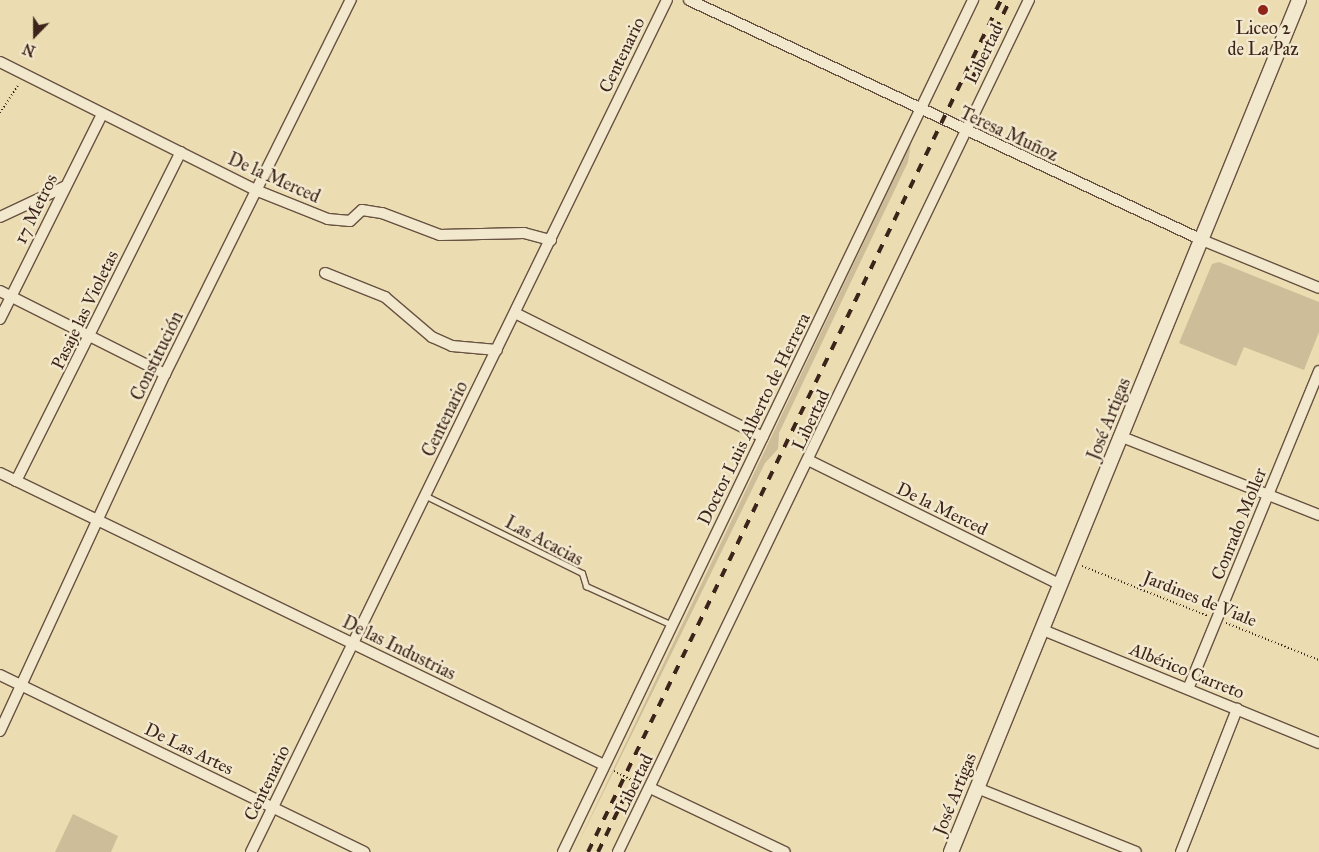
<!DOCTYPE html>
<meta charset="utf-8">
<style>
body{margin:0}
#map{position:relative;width:1319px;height:852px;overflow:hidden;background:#ebdcb2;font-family:"IM FELL Great Primer",serif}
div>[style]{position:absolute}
.green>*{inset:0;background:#cdbd98}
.path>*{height:2px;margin-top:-1px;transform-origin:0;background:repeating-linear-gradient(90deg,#3c241b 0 1px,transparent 0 3.5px)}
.roads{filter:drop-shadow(1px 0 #685241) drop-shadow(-1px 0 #685241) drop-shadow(0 1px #685241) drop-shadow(0 -1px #685241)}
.lane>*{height:5px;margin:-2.5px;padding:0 2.5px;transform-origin:2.5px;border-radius:2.5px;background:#f2e8cd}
.street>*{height:10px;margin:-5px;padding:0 5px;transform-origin:5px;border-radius:5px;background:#f2e8cd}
.secondary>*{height:14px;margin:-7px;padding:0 7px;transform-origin:7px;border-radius:7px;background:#f2e8cd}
.rail>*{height:4px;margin-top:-2px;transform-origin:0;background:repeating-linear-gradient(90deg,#3c241b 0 9px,transparent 0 18px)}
.dots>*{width:14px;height:14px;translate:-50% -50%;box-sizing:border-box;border:2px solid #f2e8cd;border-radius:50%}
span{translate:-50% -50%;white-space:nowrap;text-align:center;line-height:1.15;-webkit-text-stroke:5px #f2e8cd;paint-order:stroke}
.poi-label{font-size:18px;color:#3c241b}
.street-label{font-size:18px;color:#3c241b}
.north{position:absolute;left:10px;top:10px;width:50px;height:50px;-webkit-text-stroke:4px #f2e8cd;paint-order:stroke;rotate:202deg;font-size:14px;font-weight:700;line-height:20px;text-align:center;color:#3c241b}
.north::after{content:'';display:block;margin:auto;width:18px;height:22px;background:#3c241b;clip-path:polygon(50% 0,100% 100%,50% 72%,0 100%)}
</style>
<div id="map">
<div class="green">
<i style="clip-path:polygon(911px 143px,908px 162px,779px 433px,778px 449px,765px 463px,574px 852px)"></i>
<i style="clip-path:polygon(1219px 262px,1319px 302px,1319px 332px,1304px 370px,1244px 347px,1236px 366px,1179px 343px,1212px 264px)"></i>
<i style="clip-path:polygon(73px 814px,118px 836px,111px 852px,55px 852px)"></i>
</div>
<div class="path">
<i style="left:0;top:113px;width:35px;rotate:-57deg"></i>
<i style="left:1082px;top:566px;width:136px;rotate:21.6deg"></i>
<i style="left:1226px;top:623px;width:100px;rotate:21.7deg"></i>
<i style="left:614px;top:771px;width:27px;rotate:27deg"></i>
</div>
<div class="roads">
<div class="lane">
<i style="left:426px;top:496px;width:174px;rotate:26.3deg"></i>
<i style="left:582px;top:573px;width:14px;rotate:73deg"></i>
<i style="left:586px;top:586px;width:94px;rotate:24.4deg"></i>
</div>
<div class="street">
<i style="left:689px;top:0;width:566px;rotate:25.07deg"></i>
<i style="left:1202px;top:240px;width:126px;rotate:22.3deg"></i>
<i style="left:0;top:62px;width:288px;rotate:26.6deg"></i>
<i style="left:258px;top:191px;width:75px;rotate:21.8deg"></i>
<i style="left:328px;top:219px;width:22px;rotate:5deg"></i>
<i style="left:350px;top:221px;width:16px;rotate:-43deg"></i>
<i style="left:362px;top:210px;width:20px;rotate:9deg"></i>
<i style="left:382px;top:213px;width:62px;rotate:20.8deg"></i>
<i style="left:440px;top:235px;width:84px;rotate:-1.4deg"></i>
<i style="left:524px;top:233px;width:28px;rotate:15deg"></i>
<i style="left:0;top:217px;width:71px;rotate:-25.1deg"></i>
<i style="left:325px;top:273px;width:65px;rotate:21.8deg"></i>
<i style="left:385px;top:297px;width:62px;rotate:40.4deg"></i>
<i style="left:432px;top:337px;width:22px;rotate:24deg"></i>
<i style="left:452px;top:346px;width:45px;rotate:5.1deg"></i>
<i style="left:0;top:291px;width:185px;rotate:26.7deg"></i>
<i style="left:515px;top:313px;width:277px;rotate:26.6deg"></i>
<i style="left:0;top:319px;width:229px;rotate:-63.5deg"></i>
<i style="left:1122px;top:437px;width:212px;rotate:21.6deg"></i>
<i style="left:810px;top:461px;width:280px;rotate:26.3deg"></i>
<i style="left:0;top:473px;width:671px;rotate:25.8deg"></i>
<i style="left:16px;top:481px;width:368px;rotate:-63.4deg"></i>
<i style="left:1043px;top:630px;width:298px;rotate:22.3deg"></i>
<i style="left:0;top:675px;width:405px;rotate:25.9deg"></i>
<i style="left:1188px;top:689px;width:344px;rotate:-67.6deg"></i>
<i style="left:0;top:731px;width:393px;rotate:-65.2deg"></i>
<i style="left:165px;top:374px;width:418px;rotate:-63.6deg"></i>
<i style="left:650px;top:788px;width:149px;rotate:25.4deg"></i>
<i style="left:977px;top:788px;width:171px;rotate:21.9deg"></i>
<i style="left:251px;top:852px;width:948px;rotate:-63.98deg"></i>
<i style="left:563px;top:852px;width:946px;rotate:-64.3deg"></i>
<i style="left:618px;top:852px;width:946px;rotate:-64.25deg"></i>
<i style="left:1181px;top:852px;width:154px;rotate:-68.6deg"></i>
</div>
<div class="secondary">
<i style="left:951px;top:852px;width:920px;rotate:-67.78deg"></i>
</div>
</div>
<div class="rail">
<i style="left:972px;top:79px;width:88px;rotate:-64.3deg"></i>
<i style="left:588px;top:852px;width:947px;rotate:-64.14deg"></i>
<i style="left:598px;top:852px;width:67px;rotate:-64.2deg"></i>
</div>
<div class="dots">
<i style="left:1263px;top:10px;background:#8f2418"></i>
</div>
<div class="poi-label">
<span style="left:1263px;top:39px">Liceo 2<br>de La Paz</span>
</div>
<div class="street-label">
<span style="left:984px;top:54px;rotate:-64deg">Libertad</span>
<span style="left:622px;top:55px;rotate:-64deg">Centenario</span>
<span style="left:1009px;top:134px;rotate:25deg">Teresa Muñoz</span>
<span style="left:274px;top:178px;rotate:24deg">De la Merced</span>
<span style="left:36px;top:209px;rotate:-64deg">17 Metros</span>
<span style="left:85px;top:310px;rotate:-64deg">Pasaje las Violetas</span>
<span style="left:157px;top:356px;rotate:-64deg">Constitución</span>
<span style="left:445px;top:419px;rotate:-64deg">Centenario</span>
<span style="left:754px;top:419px;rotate:-64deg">Doctor Luis Alberto de Herrera</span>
<span style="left:1109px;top:419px;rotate:-68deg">José Artigas</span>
<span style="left:811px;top:420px;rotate:-65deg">Libertad</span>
<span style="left:942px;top:509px;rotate:26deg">De la Merced</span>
<span style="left:1239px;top:524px;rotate:-68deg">Conrado Moller</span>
<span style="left:544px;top:541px;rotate:28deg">Las Acacias</span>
<span style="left:1200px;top:599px;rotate:22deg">Jardines de Viale</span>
<span style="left:399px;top:648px;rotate:26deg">De las Industrias</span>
<span style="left:1187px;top:671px;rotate:22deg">Albérico Carreto</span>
<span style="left:189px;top:749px;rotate:26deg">De Las Artes</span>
<span style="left:267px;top:783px;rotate:-64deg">Centenario</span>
<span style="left:634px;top:784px;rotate:-64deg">Libertad</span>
<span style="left:955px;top:794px;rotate:-68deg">José Artigas</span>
</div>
<div class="north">N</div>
</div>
